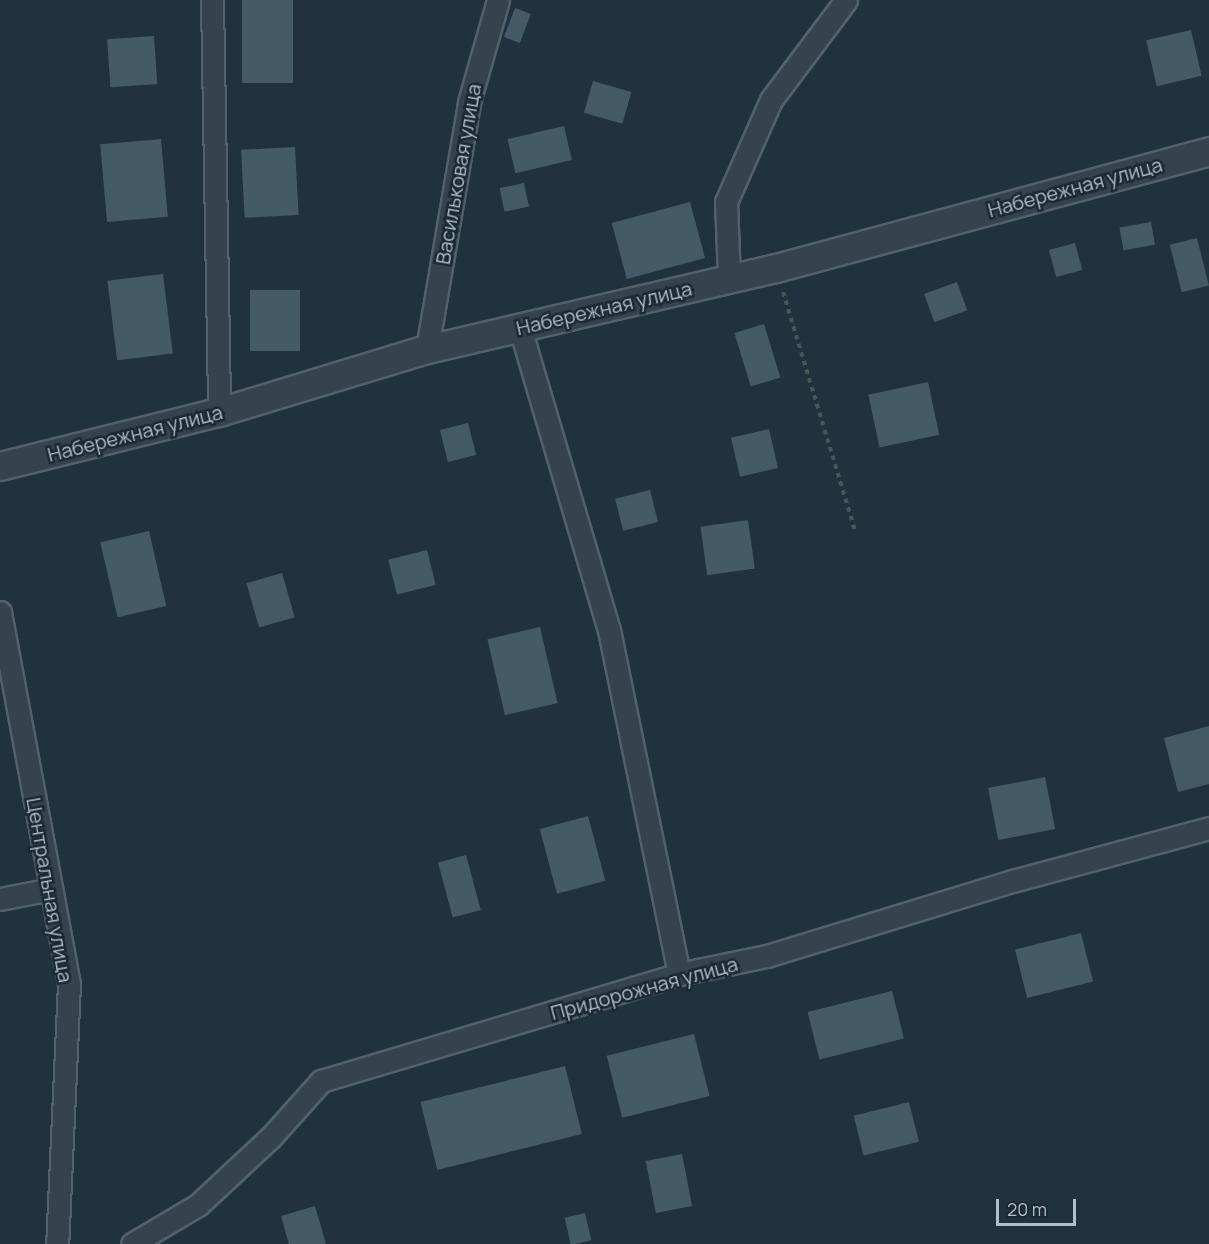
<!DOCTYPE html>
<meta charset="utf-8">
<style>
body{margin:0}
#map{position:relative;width:1209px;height:1244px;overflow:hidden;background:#20323d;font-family:Manrope,sans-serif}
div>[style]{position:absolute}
.building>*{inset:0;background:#455a67;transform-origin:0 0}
.path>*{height:4px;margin-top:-2px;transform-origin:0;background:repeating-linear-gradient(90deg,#3f5a58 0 4.5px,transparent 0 9px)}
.roads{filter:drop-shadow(2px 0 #52616b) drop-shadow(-2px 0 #52616b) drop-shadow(0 2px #52616b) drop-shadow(0 -2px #52616b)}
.minor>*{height:21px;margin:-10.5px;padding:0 10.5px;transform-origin:10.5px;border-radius:10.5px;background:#34434d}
.tertiary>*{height:27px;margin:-13.5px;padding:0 13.5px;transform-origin:13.5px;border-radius:13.5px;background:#34434d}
span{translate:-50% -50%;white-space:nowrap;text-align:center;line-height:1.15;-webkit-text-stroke:5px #192832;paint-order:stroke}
.street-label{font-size:20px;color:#afbec9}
.scale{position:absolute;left:996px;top:1199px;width:80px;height:27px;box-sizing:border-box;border:3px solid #afbec9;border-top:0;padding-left:8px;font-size:18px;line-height:21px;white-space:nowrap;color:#afbec9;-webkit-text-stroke:4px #192832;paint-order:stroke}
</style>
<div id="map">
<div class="building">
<i style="left:242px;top:0;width:51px;height:83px"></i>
<i style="left:515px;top:8px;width:17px;height:31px;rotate:21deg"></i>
<i style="left:1191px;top:30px;width:47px;height:46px;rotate:77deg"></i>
<i style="left:154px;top:36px;width:48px;height:47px;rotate:86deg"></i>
<i style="left:593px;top:81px;width:40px;height:33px;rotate:16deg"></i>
<i style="left:564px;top:126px;width:35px;height:58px;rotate:77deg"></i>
<i style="left:161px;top:139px;width:78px;height:61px;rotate:85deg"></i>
<i style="left:295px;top:147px;width:68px;height:54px;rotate:87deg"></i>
<i style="left:524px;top:183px;width:24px;height:25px;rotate:78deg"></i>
<i style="left:690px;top:202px;width:58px;height:81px;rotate:75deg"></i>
<i style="left:1151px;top:222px;width:23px;height:32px;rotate:80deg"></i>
<i style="left:1197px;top:238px;width:49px;height:28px;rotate:76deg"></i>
<i style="left:1075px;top:243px;width:28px;height:27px;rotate:75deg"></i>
<i style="left:163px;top:274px;width:80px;height:56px;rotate:83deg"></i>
<i style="left:957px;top:282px;width:30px;height:35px;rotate:70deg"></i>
<i style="left:250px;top:290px;width:50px;height:61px"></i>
<i style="left:764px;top:324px;width:56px;height:31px;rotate:73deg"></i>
<i style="left:928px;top:382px;width:54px;height:61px;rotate:78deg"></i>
<i style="left:468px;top:423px;width:33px;height:29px;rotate:76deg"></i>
<i style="left:769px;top:429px;width:40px;height:39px;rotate:77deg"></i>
<i style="left:650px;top:490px;width:33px;height:36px;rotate:76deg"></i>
<i style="left:748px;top:520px;width:49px;height:48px;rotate:82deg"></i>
<i style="left:149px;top:531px;width:77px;height:50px;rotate:77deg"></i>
<i style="left:427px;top:550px;width:36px;height:40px;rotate:76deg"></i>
<i style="left:282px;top:573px;width:46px;height:37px;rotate:74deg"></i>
<i style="left:540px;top:627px;width:78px;height:54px;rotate:77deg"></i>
<i style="clip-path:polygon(1209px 726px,1209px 784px,1178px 792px,1164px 738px)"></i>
<i style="left:1045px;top:777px;width:53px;height:58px;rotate:79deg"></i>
<i style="left:588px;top:816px;width:67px;height:50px;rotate:75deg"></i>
<i style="left:466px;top:855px;width:57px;height:29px;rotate:75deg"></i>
<i style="left:1081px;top:933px;width:50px;height:68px;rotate:76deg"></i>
<i style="left:892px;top:991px;width:49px;height:87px;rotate:76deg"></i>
<i style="left:694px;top:1034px;width:64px;height:90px;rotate:76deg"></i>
<i style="left:565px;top:1066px;width:70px;height:149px;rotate:76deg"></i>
<i style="left:909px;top:1102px;width:41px;height:57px;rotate:76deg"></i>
<i style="left:682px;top:1154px;width:53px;height:37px;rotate:79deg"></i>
<i style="clip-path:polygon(315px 1206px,326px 1244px,289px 1244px,281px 1216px)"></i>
<i style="left:585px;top:1213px;width:28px;height:21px;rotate:77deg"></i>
</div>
<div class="path">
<i style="left:783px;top:292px;width:250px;rotate:73.2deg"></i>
</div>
<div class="roads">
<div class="minor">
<i style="left:212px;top:0;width:412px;rotate:89deg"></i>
<i style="left:729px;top:279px;width:77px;rotate:-92.2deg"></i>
<i style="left:726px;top:202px;width:111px;rotate:-66.2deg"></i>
<i style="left:771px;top:100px;width:125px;rotate:-53.1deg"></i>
<i style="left:520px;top:328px;width:315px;rotate:73.6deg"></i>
<i style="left:609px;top:630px;width:351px;rotate:78.5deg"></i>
<i style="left:427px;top:349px;width:251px;rotate:-80.3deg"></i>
<i style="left:469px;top:102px;width:106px;rotate:-74.1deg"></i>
<i style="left:0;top:612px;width:378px;rotate:79.5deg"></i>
<i style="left:69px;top:984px;width:260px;rotate:92.6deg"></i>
<i style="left:0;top:899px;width:52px;rotate:-11.1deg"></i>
<i style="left:132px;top:1244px;width:77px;rotate:-30.6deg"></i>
<i style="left:198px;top:1205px;width:100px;rotate:-43deg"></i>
<i style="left:271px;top:1137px;width:75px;rotate:-48.2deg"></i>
<i style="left:321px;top:1081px;width:374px;rotate:-16.6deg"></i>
<i style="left:679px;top:974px;width:90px;rotate:-11.6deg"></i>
<i style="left:767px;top:956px;width:257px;rotate:-17deg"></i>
<i style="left:1013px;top:881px;width:203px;rotate:-15.1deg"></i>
</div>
<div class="tertiary">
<i style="left:0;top:466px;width:226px;rotate:-13.9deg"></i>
<i style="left:219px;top:412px;width:217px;rotate:-16.9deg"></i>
<i style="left:427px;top:349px;width:358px;rotate:-13.1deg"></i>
<i style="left:776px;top:268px;width:449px;rotate:-15.1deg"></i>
</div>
</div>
<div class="street-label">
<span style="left:458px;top:174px;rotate:-80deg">Васильковая улица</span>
<span style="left:1075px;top:187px;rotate:-15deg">Набережная улица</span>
<span style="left:604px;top:308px;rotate:-13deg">Набережная улица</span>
<span style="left:135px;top:433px;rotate:-14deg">Набережная улица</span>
<span style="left:50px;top:890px;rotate:80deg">Центральная улица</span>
<span style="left:644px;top:988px;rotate:-15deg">Придорожная улица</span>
</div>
<div class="scale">20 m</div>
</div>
